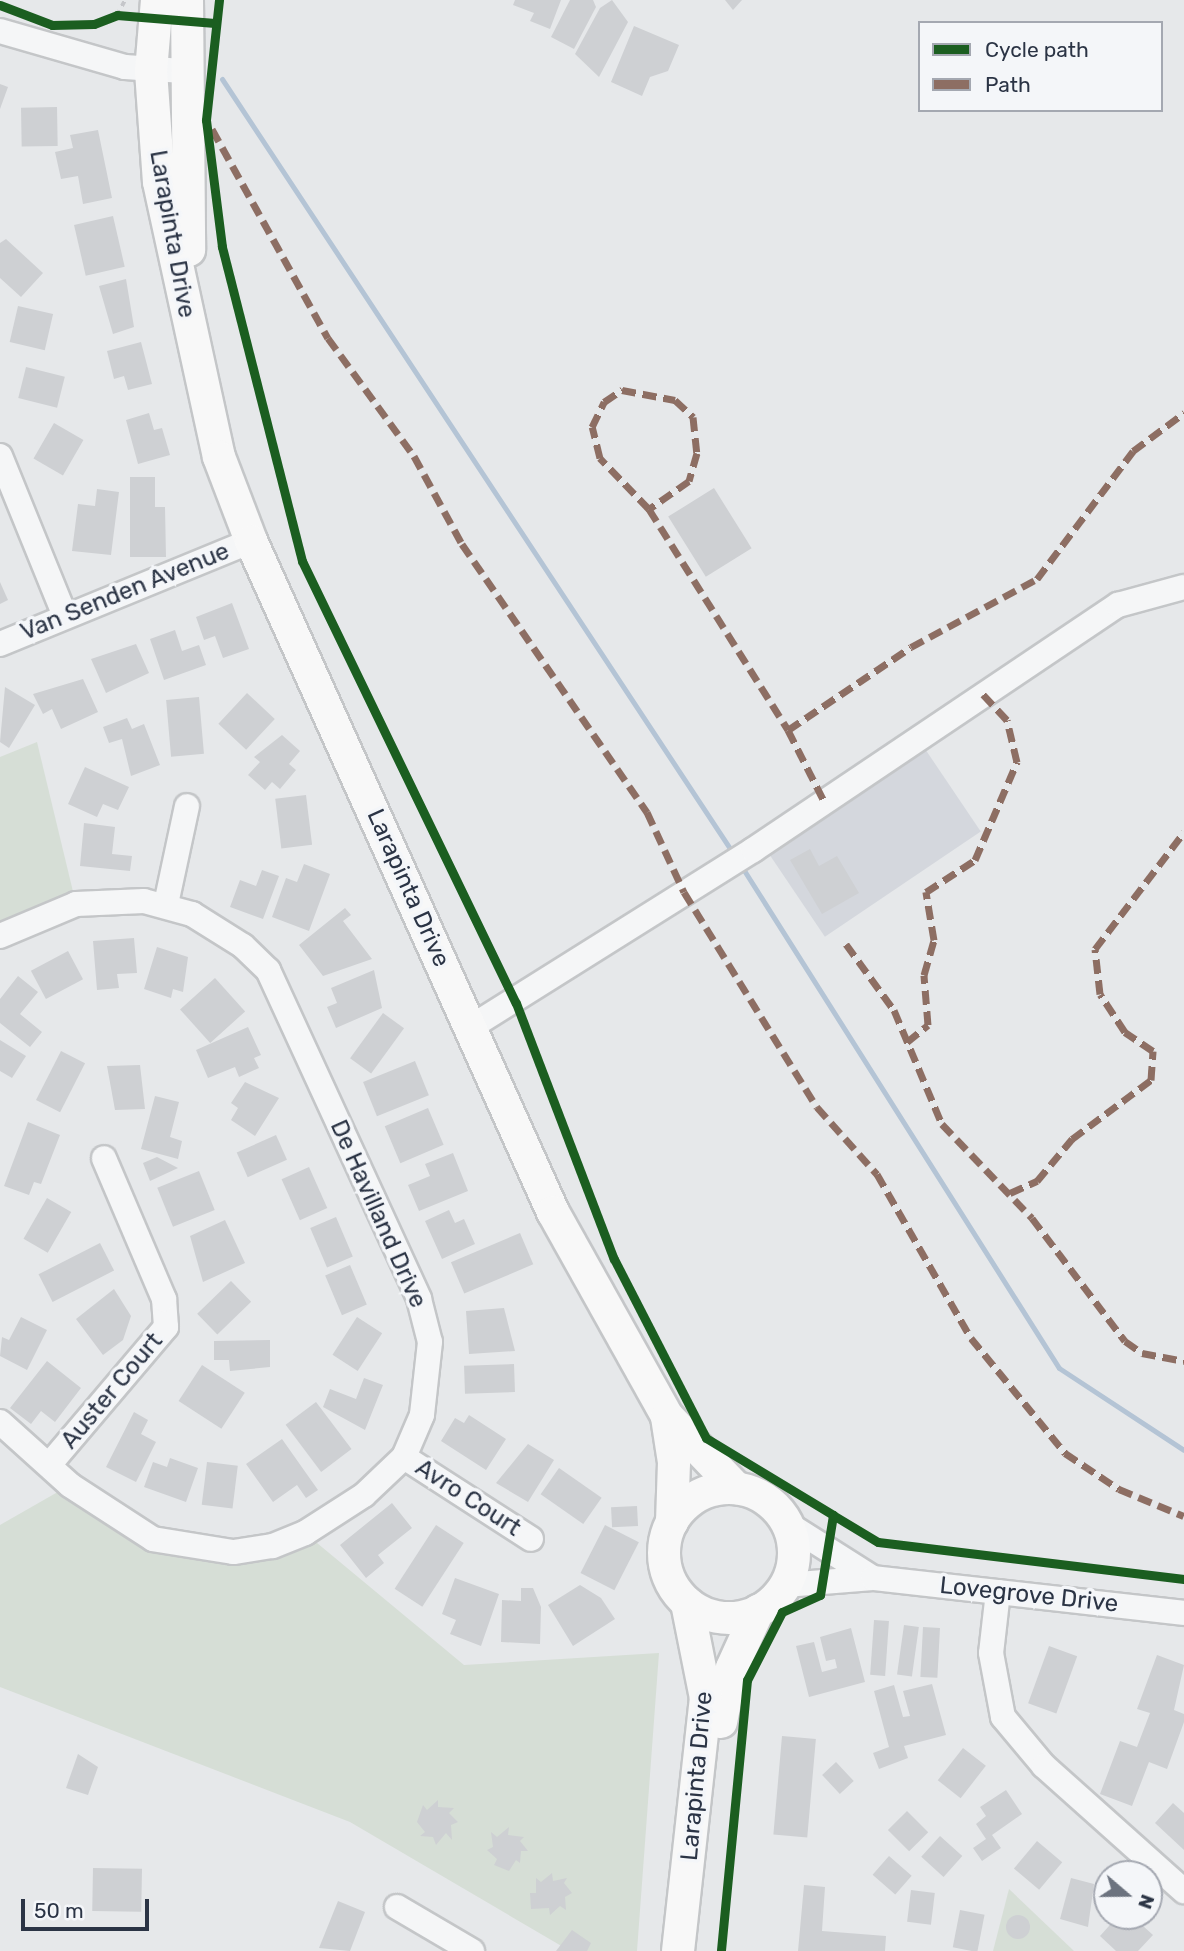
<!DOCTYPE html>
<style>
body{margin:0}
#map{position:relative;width:1184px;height:1951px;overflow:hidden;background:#e6e8ea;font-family:Rubik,sans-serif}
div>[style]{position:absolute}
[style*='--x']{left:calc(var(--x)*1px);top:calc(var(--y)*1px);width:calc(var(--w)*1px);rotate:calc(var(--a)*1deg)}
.built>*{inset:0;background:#d4d7dd;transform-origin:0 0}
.green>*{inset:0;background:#d6ded6}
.stream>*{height:5px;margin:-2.5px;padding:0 2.5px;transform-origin:2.5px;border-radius:2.5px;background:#b4c4d5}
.building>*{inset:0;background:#ced0d3;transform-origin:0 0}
.round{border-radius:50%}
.path>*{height:3.5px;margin-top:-1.75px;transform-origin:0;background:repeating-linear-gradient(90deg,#c5c6ca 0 5px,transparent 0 10px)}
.roads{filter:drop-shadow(2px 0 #c4c6c8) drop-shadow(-2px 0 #c4c6c8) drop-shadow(0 2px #c4c6c8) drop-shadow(0 -2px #c4c6c8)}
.minor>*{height:24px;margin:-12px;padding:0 12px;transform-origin:12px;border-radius:12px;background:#f5f6f7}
.major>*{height:32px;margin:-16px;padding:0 16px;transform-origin:16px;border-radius:16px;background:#f8f8f8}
.major>.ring{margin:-16px;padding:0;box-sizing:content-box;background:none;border:32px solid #f8f8f8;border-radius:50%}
.quiet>*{height:7px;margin-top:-3.5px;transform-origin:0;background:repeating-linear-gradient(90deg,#8d6e63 0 14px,transparent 0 21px)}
.cycleway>*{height:9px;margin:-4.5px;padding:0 4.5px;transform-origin:4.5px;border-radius:4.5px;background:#1b5e20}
span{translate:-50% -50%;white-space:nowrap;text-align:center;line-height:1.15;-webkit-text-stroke:7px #f4f6f9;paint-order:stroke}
.street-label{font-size:24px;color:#2b3445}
.legend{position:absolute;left:918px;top:21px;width:245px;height:91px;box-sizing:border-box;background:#f4f6f9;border:2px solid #a4a8b1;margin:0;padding:9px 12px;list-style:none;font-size:21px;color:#2b3445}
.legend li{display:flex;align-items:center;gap:14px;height:35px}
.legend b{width:35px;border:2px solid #a4a8b1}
.north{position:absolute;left:1093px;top:1860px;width:70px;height:70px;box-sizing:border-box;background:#f4f6f9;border:2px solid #a4a8b1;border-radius:50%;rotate:110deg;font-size:19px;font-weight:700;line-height:28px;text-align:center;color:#2b3445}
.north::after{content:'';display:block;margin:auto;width:24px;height:32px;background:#6c737f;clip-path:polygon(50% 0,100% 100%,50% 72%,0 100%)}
.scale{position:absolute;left:21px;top:1899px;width:128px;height:32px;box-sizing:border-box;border:4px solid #2b3445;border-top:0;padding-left:9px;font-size:21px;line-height:24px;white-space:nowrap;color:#2b3445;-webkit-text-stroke:5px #f4f6f9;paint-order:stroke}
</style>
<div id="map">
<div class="built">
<i style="left:917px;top:737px;width:114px;height:188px;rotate:56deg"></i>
</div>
<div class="green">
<i style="clip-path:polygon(37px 742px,76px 904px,0 936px,0 757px)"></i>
<i style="clip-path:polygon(70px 1485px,191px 1548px,305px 1533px,464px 1665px,659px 1653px,637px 1951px,570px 1951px,350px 1822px,0 1687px,0 1525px)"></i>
<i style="clip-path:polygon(1009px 1889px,1074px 1951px,993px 1951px)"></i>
</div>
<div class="stream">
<i style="--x:222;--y:79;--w:927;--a:56.57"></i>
<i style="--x:740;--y:864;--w:596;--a:57.67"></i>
<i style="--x:1059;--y:1368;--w:149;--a:33.3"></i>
</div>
<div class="building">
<i style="clip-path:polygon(515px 0,561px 0,550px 29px,530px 21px,534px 13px,513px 5px)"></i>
<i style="clip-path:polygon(570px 0,593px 0,596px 7px,574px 49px,551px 37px)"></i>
<i style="clip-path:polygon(612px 0,628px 22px,599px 77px,575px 54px,600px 8px)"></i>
<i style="clip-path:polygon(725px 0,742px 0,733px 10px)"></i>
<i style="clip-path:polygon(634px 26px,679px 45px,668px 71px,650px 77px,642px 96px,611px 82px)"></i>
<i style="clip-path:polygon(0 84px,8px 87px,0 109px)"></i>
<i style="left:57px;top:107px;width:39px;height:36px;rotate:89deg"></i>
<i style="clip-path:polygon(98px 130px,112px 198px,83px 204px,78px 176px,61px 179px,55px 152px,73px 148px,70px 135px)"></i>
<i style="left:113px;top:216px;width:52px;height:40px;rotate:77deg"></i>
<i style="clip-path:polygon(6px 239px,43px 273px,21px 297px,0 278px,0 243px)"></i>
<i style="clip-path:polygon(126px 279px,134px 327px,113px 334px,99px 286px)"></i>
<i style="left:18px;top:306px;width:36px;height:37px;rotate:13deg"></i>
<i style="clip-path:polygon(141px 342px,152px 384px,128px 390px,124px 376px,114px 379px,107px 351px)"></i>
<i style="left:26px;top:367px;width:40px;height:32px;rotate:14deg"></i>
<i style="clip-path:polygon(149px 413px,154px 430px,162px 428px,170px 455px,138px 464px,126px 420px)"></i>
<i style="left:54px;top:423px;width:34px;height:41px;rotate:30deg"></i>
<i style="clip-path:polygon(130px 477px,155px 477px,155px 507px,165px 507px,166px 557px,130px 557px)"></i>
<i style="left:714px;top:488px;width:71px;height:54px;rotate:58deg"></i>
<i style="clip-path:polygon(97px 489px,119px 492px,111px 555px,72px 551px,78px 504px,95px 506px)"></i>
<i style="clip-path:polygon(0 582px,8px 600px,0 604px)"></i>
<i style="clip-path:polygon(232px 603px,249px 649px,223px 658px,215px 636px,204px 640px,196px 617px)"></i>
<i style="clip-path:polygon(175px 630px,182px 651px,199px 645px,206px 665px,164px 680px,150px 639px)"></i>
<i style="clip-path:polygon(136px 644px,149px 673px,106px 693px,91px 659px)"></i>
<i style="clip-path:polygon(83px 679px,98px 712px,61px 729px,52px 709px,43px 714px,33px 694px)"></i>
<i style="clip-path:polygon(5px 687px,35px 705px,9px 748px,0 742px)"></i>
<i style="left:247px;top:693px;width:38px;height:42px;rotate:43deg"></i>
<i style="left:199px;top:697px;width:57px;height:33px;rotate:85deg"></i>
<i style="clip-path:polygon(127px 718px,132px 729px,144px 724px,160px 765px,131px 776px,122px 739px,109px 743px,103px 727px)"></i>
<i style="clip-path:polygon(282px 735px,300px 751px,289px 764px,296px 770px,280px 789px,272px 782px,265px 790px,248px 775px,260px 762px,254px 757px)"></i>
<i style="clip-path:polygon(85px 767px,129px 787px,118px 810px,103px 804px,97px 817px,68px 804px)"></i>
<i style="left:306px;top:795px;width:50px;height:31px;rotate:83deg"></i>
<i style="clip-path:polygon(84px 823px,115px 827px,112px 854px,132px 856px,130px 871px,80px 866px)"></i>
<i style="clip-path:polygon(810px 849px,819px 866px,837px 856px,859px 893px,822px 914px,790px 860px)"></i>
<i style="clip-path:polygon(304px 864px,330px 874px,309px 931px,272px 917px,286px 878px,297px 882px)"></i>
<i style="clip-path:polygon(262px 870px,279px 876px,263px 919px,230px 907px,240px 880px,256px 886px)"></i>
<i style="clip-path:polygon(345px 908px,351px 915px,343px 921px,372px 959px,323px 976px,299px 945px)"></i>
<i style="clip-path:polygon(134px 938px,137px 973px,117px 974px,119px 988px,97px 990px,93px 941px)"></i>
<i style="clip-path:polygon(157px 947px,188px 957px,183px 992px,173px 989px,171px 998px,144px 989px)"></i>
<i style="left:68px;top:951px;width:32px;height:42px;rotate:62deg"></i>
<i style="clip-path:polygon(374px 970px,382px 1008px,336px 1028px,327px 1007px,337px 1003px,331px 988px)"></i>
<i style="clip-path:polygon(18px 976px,38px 992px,20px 1014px,42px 1032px,30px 1047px,0 1023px,0 999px)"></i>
<i style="left:215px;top:978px;width:45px;height:47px;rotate:48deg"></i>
<i style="left:383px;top:1013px;width:26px;height:56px;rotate:36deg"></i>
<i style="clip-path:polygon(248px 1027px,261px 1055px,254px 1058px,259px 1068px,239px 1077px,235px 1067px,208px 1078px,196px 1050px)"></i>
<i style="clip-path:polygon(0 1040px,26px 1056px,12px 1078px,0 1071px)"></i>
<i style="left:61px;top:1051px;width:27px;height:55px;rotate:27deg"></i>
<i style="left:415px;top:1061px;width:37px;height:56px;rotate:68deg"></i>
<i style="clip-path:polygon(140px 1065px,145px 1109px,115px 1110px,107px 1066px)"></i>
<i style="clip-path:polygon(245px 1082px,279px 1098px,255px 1136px,231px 1120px,238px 1108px,231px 1103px)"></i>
<i style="clip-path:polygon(155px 1096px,179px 1102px,170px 1137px,182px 1141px,178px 1159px,141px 1149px)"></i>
<i style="left:428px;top:1108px;width:40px;height:47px;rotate:67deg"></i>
<i style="clip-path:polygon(28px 1122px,60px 1135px,41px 1184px,34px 1182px,29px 1195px,4px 1186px)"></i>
<i style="left:276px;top:1135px;width:27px;height:43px;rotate:66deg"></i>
<i style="clip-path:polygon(453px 1153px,468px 1191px,419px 1211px,408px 1185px,430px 1176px,425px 1164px)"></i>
<i style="clip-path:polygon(157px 1157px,178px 1168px,150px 1181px,143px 1163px)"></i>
<i style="left:309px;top:1167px;width:45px;height:30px;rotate:66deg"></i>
<i style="left:199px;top:1171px;width:42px;height:45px;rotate:68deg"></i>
<i style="left:47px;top:1198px;width:28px;height:47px;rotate:30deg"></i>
<i style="clip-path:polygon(449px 1210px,455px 1223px,464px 1219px,475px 1244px,442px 1259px,425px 1221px)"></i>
<i style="left:336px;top:1217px;width:43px;height:28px;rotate:67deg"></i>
<i style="clip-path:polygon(225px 1220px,245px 1263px,203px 1282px,190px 1236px)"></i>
<i style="left:520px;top:1233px;width:34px;height:75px;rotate:67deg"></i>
<i style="left:100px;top:1243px;width:31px;height:69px;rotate:63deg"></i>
<i style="left:350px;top:1265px;width:43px;height:27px;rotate:67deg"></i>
<i style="left:231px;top:1281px;width:29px;height:47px;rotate:46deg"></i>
<i style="clip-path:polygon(114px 1289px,131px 1316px,123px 1340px,103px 1355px,76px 1319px)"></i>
<i style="clip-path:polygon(504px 1308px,515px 1351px,469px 1354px,466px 1311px)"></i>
<i style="clip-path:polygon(21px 1317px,47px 1330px,27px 1370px,0 1356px,2px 1337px,9px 1340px)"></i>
<i style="left:357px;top:1317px;width:30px;height:45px;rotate:33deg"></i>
<i style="clip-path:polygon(270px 1340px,270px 1367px,230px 1371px,229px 1360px,214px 1360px,214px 1341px)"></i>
<i style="clip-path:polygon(47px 1361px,81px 1388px,55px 1422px,41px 1411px,31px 1424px,10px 1408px)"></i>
<i style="left:514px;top:1364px;width:28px;height:50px;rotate:88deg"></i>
<i style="left:202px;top:1365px;width:51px;height:43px;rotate:33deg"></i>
<i style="clip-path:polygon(364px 1378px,383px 1385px,365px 1430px,323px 1407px,330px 1389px,356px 1399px)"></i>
<i style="left:316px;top:1402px;width:59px;height:38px;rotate:53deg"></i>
<i style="clip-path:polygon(134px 1412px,148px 1420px,141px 1434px,156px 1442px,136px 1482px,106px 1467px)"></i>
<i style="clip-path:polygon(469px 1415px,506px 1439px,486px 1470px,441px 1441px,455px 1418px,464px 1423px)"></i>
<i style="clip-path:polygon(282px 1439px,318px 1490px,306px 1498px,297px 1485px,273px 1502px,246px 1464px)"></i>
<i style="clip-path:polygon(528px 1444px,554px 1460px,528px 1502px,496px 1483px)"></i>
<i style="clip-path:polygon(170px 1458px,198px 1468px,186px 1502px,144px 1487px,153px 1462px,167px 1467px)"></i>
<i style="left:207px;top:1462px;width:31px;height:43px;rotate:7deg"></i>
<i style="left:559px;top:1468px;width:52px;height:32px;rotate:35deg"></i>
<i style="clip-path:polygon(392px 1503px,412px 1528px,378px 1555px,384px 1563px,366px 1578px,340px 1545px)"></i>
<i style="left:637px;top:1506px;width:20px;height:26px;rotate:87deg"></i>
<i style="left:436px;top:1525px;width:33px;height:76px;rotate:33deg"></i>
<i style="left:605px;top:1525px;width:38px;height:54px;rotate:27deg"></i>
<i style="clip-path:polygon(455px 1578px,499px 1594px,481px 1646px,450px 1634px,456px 1620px,442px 1614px)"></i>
<i style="clip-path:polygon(580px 1585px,601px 1598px,615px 1619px,573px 1646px,548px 1605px)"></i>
<i style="clip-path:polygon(521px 1588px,533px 1588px,541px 1607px,540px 1644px,501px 1642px,502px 1600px,521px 1601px)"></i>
<i style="left:874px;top:1620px;width:15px;height:55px;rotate:4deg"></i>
<i style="left:904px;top:1625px;width:15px;height:50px;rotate:8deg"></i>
<i style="left:923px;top:1627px;width:17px;height:50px;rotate:3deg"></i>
<i style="clip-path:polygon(851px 1628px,865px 1682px,809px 1697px,796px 1646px,814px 1642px,822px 1672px,837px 1668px,835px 1659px,826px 1661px,820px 1637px)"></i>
<i style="left:1049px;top:1646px;width:30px;height:61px;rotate:20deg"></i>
<i style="clip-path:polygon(1157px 1655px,1184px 1665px,1174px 1710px,1184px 1714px,1184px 1722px,1167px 1769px,1149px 1762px,1132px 1806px,1100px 1794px,1120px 1741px,1137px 1747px,1150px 1713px,1137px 1709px)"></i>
<i style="clip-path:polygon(932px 1684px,946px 1735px,904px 1746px,908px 1758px,879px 1769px,873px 1753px,889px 1747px,874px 1691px,894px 1685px,903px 1717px,910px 1716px,903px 1691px)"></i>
<i style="left:782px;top:1736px;width:34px;height:99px;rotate:5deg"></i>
<i style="left:963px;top:1748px;width:29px;height:41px;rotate:38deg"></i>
<i style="clip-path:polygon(78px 1754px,98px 1767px,88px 1795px,66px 1788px)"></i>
<i style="left:836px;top:1762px;width:26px;height:19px;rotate:47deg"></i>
<i style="clip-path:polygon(1006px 1790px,1022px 1814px,992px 1835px,1001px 1848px,982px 1861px,973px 1848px,986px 1839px,976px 1824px,986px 1816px,980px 1807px)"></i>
<i style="clip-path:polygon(438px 1800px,438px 1807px,454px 1808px,449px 1813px,458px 1822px,451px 1825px,452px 1840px,446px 1833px,436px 1845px,433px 1837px,420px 1836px,425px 1832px,417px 1822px,423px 1805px,427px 1810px)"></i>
<i style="clip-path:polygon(1173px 1803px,1184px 1813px,1184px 1850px,1155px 1823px)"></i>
<i style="left:907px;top:1811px;width:30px;height:27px;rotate:45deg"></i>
<i style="clip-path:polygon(509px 1827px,508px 1835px,524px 1837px,520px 1841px,528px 1851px,521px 1851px,520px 1863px,516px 1860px,509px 1871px,494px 1865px,497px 1859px,487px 1850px,493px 1847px,491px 1832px,497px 1837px)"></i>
<i style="left:940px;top:1836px;width:30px;height:28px;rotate:42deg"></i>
<i style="left:1037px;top:1841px;width:33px;height:36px;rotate:40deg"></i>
<i style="left:889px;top:1856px;width:30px;height:25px;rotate:41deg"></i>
<i style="left:93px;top:1868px;width:49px;height:43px;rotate:1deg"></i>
<i style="clip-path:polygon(552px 1873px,553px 1881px,567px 1878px,564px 1883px,572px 1893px,565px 1897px,566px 1910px,560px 1906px,550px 1915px,549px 1908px,531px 1909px,530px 1893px,536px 1893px,536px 1878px,541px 1882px)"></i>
<i style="clip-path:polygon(1071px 1878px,1094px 1884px,1088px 1927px,1060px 1919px)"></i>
<i style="clip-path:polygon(804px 1885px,825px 1887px,822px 1931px,886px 1936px,885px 1951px,798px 1951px)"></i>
<i style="left:911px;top:1890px;width:24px;height:32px;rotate:7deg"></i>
<i style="clip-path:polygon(338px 1901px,365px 1912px,350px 1951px,319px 1948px)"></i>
<i style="left:960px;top:1910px;width:25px;height:38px;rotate:11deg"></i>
<i class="round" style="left:1006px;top:1915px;width:24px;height:24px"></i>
<i style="clip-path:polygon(1118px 1916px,1132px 1916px,1153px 1935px,1138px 1951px,1116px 1951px,1100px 1936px)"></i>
<i style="clip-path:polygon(572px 1930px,591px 1943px,587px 1951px,556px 1951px)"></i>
</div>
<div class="path">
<i style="--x:117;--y:15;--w:17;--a:-62"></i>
</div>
<div class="roads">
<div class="minor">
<i style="--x:0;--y:31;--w:130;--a:16.1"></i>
<i style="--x:125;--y:67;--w:58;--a:3.9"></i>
<i style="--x:0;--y:456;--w:173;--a:67.9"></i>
<i style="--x:0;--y:644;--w:271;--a:-22.3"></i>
<i style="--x:166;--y:904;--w:100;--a:-77.9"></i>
<i style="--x:0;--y:936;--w:82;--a:-22.8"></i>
<i style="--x:76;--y:904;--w:68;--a:-2.5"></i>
<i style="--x:144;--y:901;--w:50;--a:15.2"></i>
<i style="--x:192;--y:914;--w:60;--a:32.1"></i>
<i style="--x:243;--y:946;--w:35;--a:44"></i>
<i style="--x:268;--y:970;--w:362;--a:65.3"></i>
<i style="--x:419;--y:1299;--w:44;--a:75.7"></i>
<i style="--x:430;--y:1342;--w:73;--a:96.3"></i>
<i style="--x:422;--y:1415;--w:46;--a:113.2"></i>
<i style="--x:404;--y:1457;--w:55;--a:136.5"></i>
<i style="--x:364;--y:1495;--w:70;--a:147.2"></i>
<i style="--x:305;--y:1533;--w:35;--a:158"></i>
<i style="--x:272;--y:1546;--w:39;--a:171"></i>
<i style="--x:233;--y:1552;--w:81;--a:-170.8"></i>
<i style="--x:153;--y:1539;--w:99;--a:-147"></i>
<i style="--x:70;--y:1485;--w:94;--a:-138"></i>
<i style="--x:471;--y:1027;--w:333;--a:-32.1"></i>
<i style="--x:753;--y:850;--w:440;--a:-33.9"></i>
<i style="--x:1118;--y:605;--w:68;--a:-15.3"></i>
<i style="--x:404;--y:1457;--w:151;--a:32.8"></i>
<i style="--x:49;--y:1465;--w:181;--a:-49.7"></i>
<i style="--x:166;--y:1327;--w:28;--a:-94"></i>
<i style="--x:164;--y:1299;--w:153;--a:-113.1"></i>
<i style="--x:786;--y:1523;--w:103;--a:32.3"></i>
<i style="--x:785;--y:1585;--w:88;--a:-4.5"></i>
<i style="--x:873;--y:1578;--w:313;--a:6.4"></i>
<i style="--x:998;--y:1592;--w:61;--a:96.5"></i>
<i style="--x:991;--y:1653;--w:65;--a:79.4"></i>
<i style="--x:1003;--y:1717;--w:64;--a:50.1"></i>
<i style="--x:1044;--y:1766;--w:188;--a:41.8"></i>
<i style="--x:397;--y:1907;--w:87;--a:30.4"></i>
</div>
<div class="major">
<i style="--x:157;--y:0;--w:71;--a:94.8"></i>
<i style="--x:151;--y:71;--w:111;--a:85.9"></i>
<i style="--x:159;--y:182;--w:281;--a:77.7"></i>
<i style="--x:219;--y:457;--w:90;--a:69.1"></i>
<i style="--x:251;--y:541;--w:736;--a:65.77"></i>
<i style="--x:553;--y:1212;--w:234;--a:60.8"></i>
<i style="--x:667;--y:1416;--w:100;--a:46.2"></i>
<i style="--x:187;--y:0;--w:250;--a:89.5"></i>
<i style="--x:667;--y:1417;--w:46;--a:81.2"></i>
<i style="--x:674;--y:1462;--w:60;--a:91.9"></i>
<i class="ring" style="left:664px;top:1488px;width:98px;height:98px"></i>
<i style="--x:721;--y:1722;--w:55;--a:-78.5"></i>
<i style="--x:732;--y:1668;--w:63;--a:-65.5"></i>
<i style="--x:678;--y:1951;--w:255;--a:-83.7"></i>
<i style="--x:706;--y:1698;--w:97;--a:-101.3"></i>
</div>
</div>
<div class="quiet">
<i style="--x:212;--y:129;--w:239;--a:61"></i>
<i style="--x:328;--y:338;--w:146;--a:53.9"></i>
<i style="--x:414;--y:456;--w:100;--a:61.4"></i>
<i style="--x:462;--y:544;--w:326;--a:55.4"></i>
<i style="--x:647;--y:812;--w:88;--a:65.2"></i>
<i style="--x:684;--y:892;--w:253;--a:58.3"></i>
<i style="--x:817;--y:1107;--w:90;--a:48.2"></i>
<i style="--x:877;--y:1174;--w:189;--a:60.2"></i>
<i style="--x:971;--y:1338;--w:149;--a:50.7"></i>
<i style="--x:1065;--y:1453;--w:65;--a:33.7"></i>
<i style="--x:1119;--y:1489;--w:70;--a:22.6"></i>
<i style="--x:649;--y:509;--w:71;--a:-133.9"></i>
<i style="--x:600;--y:458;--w:32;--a:-104"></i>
<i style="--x:592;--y:427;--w:28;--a:-64"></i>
<i style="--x:604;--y:402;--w:22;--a:-34"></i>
<i style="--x:622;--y:390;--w:54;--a:10.7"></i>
<i style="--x:675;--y:400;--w:25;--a:43"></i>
<i style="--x:693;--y:417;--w:36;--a:84"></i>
<i style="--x:697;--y:453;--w:29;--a:106"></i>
<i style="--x:689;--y:481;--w:49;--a:145"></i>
<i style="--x:649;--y:509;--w:261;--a:57.8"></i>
<i style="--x:788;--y:730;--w:80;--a:63.1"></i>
<i style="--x:788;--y:730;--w:148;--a:-34"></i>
<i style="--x:911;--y:647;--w:143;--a:-28.4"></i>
<i style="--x:1037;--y:579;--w:160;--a:-53.1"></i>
<i style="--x:1133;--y:451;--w:64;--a:-36.7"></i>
<i style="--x:846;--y:944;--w:82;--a:54"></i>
<i style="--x:894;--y:1010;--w:124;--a:67.2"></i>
<i style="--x:942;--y:1124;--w:130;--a:46.2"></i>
<i style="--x:1032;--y:1218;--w:154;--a:52.9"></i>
<i style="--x:1125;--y:1341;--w:21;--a:35"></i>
<i style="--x:1142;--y:1353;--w:43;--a:10.8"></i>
<i style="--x:907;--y:1042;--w:27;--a:-39"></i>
<i style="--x:928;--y:1025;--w:50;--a:-94.6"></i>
<i style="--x:924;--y:975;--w:36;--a:-74"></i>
<i style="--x:934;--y:940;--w:49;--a:-99.5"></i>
<i style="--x:926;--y:892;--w:59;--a:-33.1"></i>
<i style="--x:975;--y:860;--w:107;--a:-66.8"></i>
<i style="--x:1017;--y:762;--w:43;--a:-103.4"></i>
<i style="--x:1007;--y:720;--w:35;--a:-133"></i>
<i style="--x:1010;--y:1193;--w:30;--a:-24"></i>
<i style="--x:1037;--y:1181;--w:55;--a:-50.2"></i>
<i style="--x:1072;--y:1139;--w:99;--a:-36.8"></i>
<i style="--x:1151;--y:1080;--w:29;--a:-86"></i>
<i style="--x:1153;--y:1051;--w:34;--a:-146"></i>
<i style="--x:1125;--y:1032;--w:45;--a:-123.3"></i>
<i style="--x:1100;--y:994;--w:45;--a:-96.3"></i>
<i style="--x:1095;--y:949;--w:147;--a:-52.7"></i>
</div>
<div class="cycleway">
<i style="--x:219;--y:0;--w:121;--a:96.2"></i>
<i style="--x:206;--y:120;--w:128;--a:82.8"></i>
<i style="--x:222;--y:247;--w:324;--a:75.7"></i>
<i style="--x:302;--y:561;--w:491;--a:64.2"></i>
<i style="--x:516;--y:1003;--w:274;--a:69.1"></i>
<i style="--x:614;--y:1259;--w:201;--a:62.8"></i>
<i style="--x:706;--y:1438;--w:149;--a:31.2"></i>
<i style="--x:833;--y:1515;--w:81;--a:99.2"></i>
<i style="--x:820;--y:1595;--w:42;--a:155.9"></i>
<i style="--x:782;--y:1612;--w:76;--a:117.2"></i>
<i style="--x:747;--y:1680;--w:272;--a:95.5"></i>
<i style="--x:0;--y:5;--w:56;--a:21"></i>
<i style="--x:52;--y:25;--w:42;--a:-1.4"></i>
<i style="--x:94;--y:24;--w:25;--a:-21"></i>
<i style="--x:117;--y:15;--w:98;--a:4.7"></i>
<i style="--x:833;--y:1515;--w:52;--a:31"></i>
<i style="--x:878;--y:1542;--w:308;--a:6.9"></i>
</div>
<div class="street-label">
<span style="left:172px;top:234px;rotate:80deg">Larapinta Drive</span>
<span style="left:125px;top:592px;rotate:-22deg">Van Senden Avenue</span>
<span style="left:408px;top:888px;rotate:66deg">Larapinta Drive</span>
<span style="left:378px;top:1214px;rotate:66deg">De Havilland Drive</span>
<span style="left:112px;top:1391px;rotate:-50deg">Auster Court</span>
<span style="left:468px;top:1498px;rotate:33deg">Avro Court</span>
<span style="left:1029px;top:1595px;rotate:6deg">Lovegrove Drive</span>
<span style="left:697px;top:1776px;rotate:-85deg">Larapinta Drive</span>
</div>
<ul class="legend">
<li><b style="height:9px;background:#1b5e20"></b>Cycle path</li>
<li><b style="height:9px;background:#8d6e63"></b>Path</li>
</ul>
<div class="north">N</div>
<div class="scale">50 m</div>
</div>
